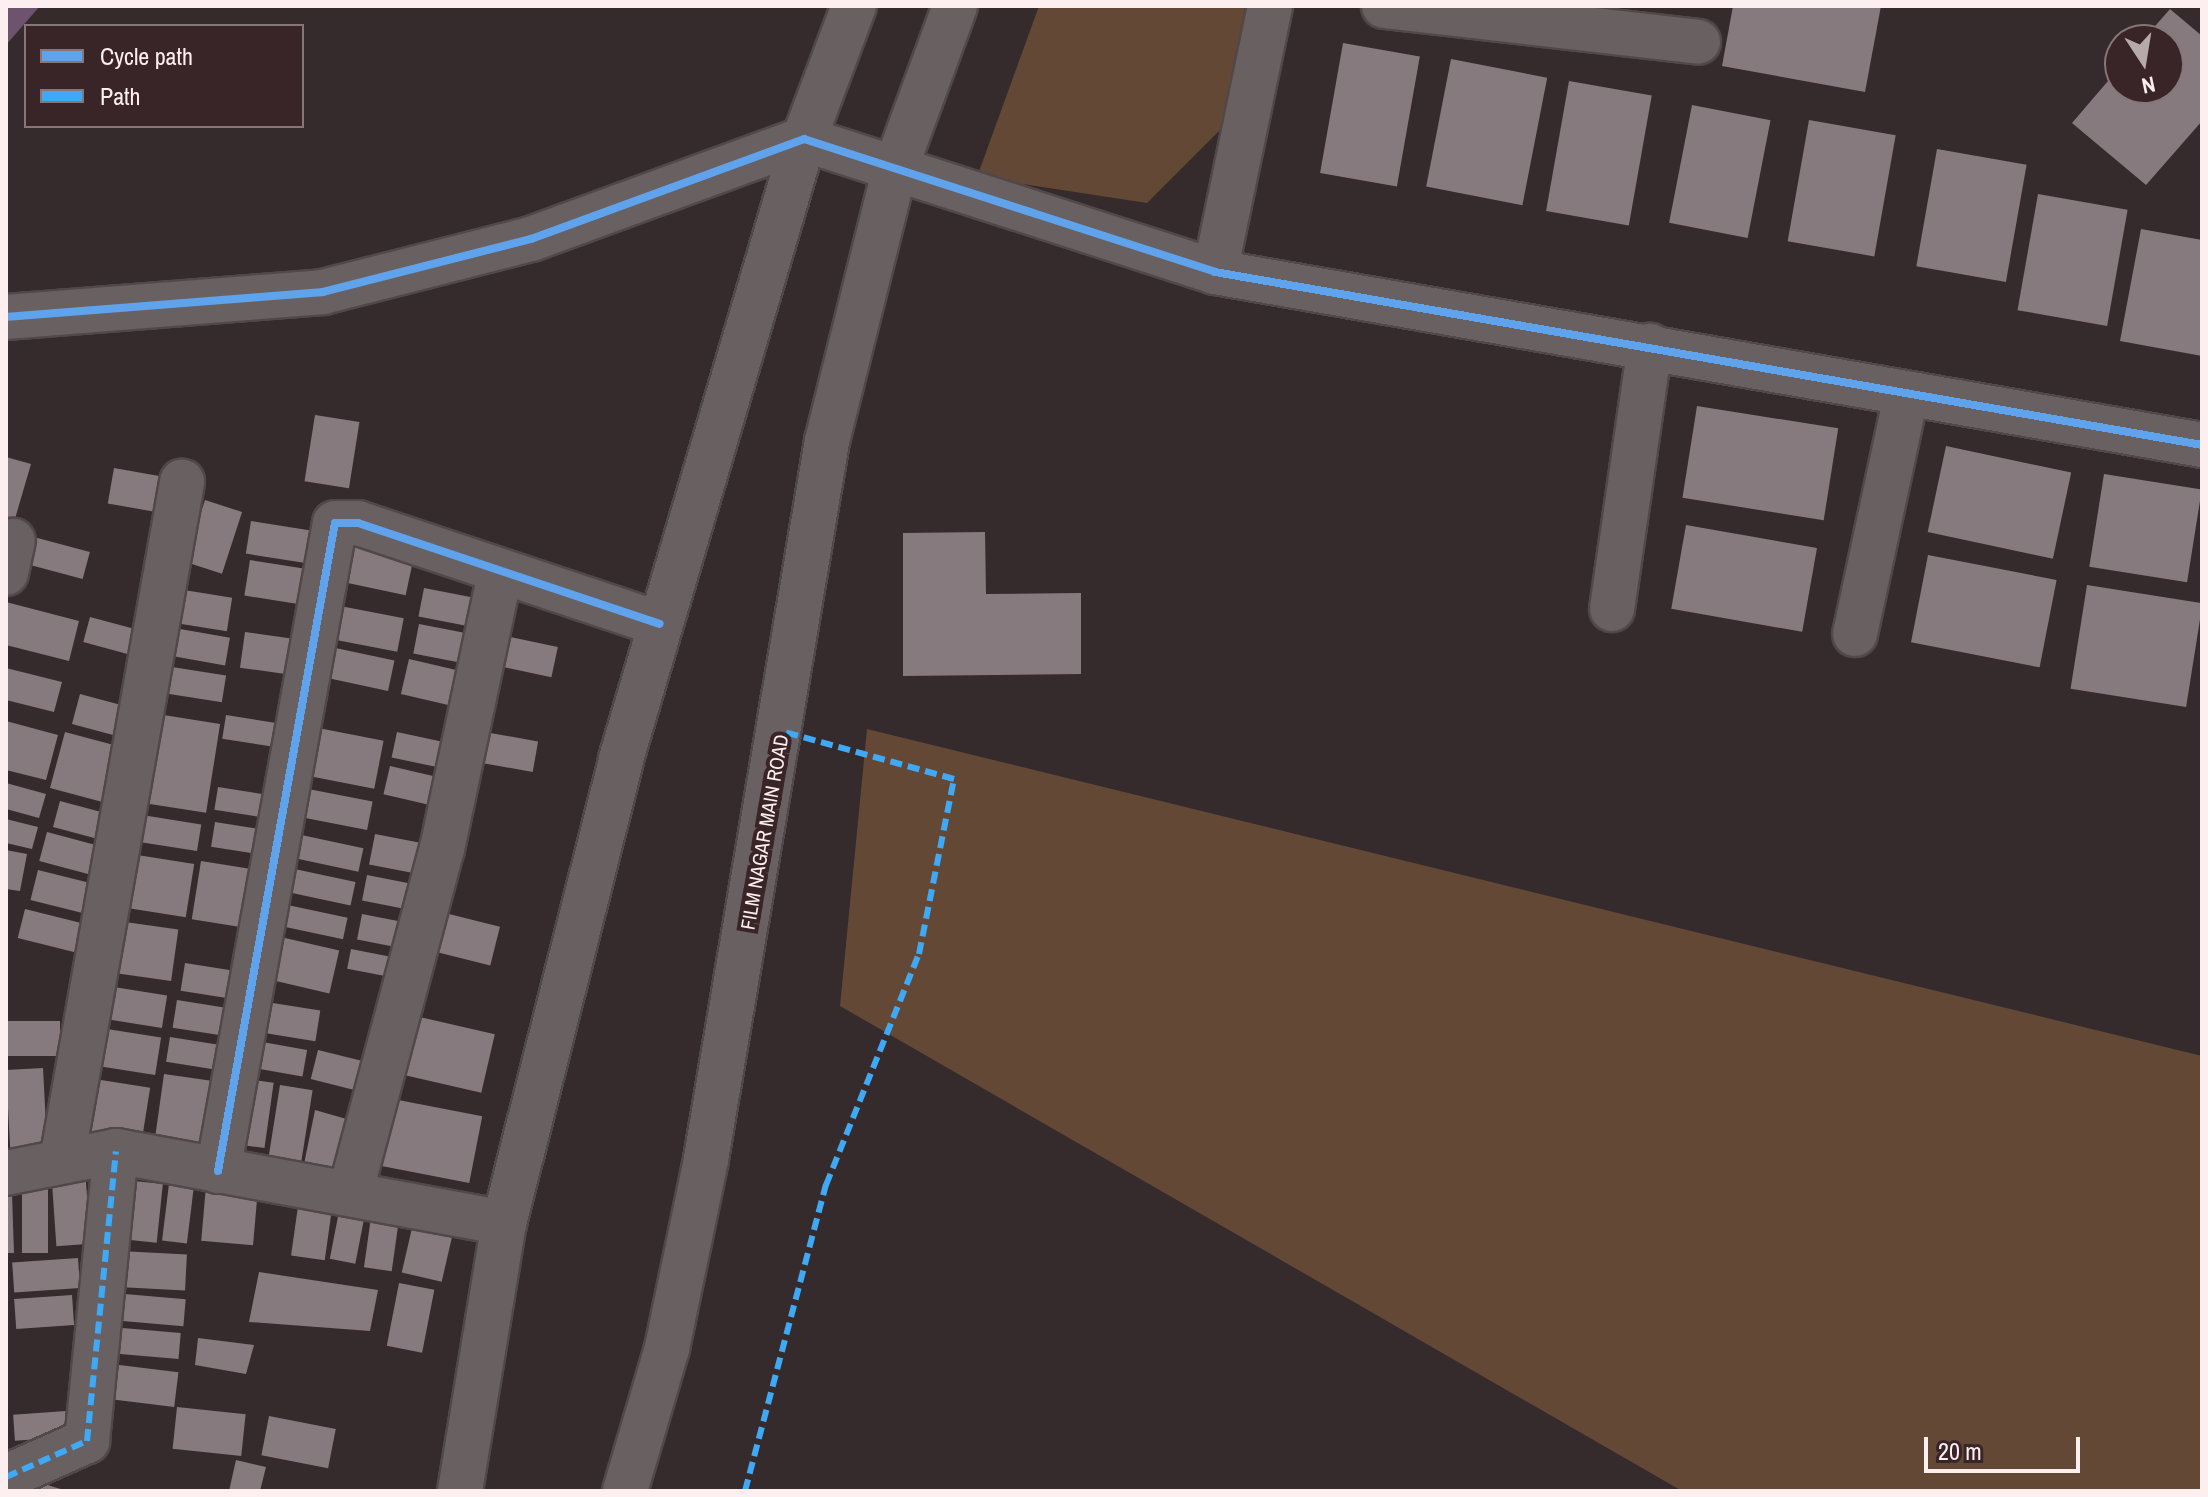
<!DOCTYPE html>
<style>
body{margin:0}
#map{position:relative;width:2208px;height:1497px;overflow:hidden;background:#352a2c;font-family:"Archivo Narrow",sans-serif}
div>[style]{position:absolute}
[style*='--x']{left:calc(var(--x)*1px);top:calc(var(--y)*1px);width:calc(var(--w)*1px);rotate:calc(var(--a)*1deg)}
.green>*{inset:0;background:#634836}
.water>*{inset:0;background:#6d536d}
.building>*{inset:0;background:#877a7e;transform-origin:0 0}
.roads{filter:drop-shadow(2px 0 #514849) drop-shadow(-2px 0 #514849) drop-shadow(0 2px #514849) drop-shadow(0 -2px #514849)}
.minor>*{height:44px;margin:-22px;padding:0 22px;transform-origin:22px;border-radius:22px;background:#696061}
.secondary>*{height:44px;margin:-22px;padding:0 22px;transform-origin:22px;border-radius:22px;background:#696061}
.quiet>*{height:6px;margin-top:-3px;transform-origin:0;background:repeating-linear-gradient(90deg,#3fa9f5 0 12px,transparent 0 18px)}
.cycleway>*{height:8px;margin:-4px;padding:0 4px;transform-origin:4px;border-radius:4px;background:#60a3ed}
span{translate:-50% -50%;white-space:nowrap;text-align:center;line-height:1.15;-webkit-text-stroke:8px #392528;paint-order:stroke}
.street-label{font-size:20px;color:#fdeff0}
.frame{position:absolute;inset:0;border:8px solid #fdeff0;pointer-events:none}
.legend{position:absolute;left:24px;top:24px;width:280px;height:104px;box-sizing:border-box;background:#392528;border:2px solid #877678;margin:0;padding:10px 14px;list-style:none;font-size:24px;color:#fdeff0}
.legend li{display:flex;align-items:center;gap:16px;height:40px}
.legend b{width:40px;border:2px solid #877678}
.north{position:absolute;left:2104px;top:24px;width:80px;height:80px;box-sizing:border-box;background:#392528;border:2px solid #877678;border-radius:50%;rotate:168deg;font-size:22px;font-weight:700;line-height:32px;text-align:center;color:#fdeff0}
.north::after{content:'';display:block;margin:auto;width:28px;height:36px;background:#b7aaab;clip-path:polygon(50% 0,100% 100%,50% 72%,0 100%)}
.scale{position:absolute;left:1924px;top:1437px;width:156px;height:36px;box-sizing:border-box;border:4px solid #fdeff0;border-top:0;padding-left:10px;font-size:24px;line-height:28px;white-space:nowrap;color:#fdeff0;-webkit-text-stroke:6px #392528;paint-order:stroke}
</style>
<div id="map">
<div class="green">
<i style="clip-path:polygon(1039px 6px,1245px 6px,1226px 124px,1147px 203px,977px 177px)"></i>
<i style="clip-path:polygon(867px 729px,2202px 1056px,2202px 1491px,1682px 1491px,840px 1006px)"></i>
</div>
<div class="water">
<i style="clip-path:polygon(6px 6px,40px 6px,6px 45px)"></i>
</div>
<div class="building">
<i style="clip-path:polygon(1733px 6px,1881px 6px,1865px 92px,1722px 66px)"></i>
<i style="clip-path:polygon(2170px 9px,2202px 36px,2202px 121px,2146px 185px,2072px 123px,2120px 67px,2120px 88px,2168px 88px,2168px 40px,2143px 40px)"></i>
<i style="left:1343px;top:43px;width:78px;height:132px;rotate:10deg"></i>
<i style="left:1451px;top:59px;width:98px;height:130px;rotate:11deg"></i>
<i style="left:1569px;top:81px;width:84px;height:132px;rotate:10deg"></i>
<i style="left:1692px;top:105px;width:80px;height:120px;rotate:11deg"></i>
<i style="left:1809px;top:120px;width:88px;height:123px;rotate:10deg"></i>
<i style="left:1937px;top:149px;width:91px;height:119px;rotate:10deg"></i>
<i style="left:2038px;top:194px;width:91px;height:118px;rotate:10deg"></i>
<i style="clip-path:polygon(2141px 229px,2202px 240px,2202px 356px,2120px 341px)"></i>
<i style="left:1697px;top:406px;width:143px;height:93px;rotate:9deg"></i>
<i style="left:315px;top:415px;width:45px;height:67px;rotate:9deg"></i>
<i style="left:1946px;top:446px;width:128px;height:88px;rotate:12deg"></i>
<i style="clip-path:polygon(6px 457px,31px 464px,12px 529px,6px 527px)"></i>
<i style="left:114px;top:468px;width:53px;height:36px;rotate:10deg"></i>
<i style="left:2104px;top:474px;width:99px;height:94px;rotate:9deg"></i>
<i style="left:205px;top:500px;width:39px;height:65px;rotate:18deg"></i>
<i style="left:251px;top:521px;width:70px;height:33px;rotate:9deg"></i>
<i style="left:1686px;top:525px;width:133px;height:85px;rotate:10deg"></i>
<i style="clip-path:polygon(985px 532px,986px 594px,1081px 593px,1081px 674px,903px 676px,903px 533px)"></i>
<i style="left:30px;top:536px;width:62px;height:28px;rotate:15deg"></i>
<i style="left:352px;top:540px;width:64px;height:43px;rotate:12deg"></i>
<i style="left:1928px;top:555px;width:131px;height:89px;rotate:11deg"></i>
<i style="left:250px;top:560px;width:64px;height:36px;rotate:9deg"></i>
<i style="left:2087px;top:585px;width:117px;height:105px;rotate:9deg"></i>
<i style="left:165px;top:587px;width:68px;height:34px;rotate:9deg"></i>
<i style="left:424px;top:588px;width:63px;height:29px;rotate:11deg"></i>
<i style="clip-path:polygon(6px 602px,79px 621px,69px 661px,6px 645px)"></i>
<i style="left:335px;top:605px;width:70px;height:34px;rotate:11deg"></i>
<i style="left:90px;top:617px;width:59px;height:26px;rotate:15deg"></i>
<i style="left:419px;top:624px;width:58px;height:30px;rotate:11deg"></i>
<i style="left:163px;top:626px;width:68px;height:28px;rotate:10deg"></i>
<i style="left:245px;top:632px;width:63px;height:36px;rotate:8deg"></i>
<i style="left:506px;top:636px;width:53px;height:31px;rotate:12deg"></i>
<i style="left:326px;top:646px;width:70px;height:31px;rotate:12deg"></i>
<i style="left:409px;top:659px;width:64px;height:36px;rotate:13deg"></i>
<i style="left:153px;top:664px;width:74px;height:27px;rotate:9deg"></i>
<i style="clip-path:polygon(6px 668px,62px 682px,54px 712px,6px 700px)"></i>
<i style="left:80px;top:694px;width:57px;height:31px;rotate:15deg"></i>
<i style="left:151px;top:713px;width:70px;height:90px;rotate:9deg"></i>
<i style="left:226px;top:715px;width:60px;height:24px;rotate:9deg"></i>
<i style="clip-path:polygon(6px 721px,58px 735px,46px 780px,6px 770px)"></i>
<i style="left:308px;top:726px;width:77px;height:49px;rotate:11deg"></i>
<i style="left:479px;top:731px;width:60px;height:31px;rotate:10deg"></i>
<i style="left:65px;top:732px;width:66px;height:58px;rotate:15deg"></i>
<i style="left:397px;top:732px;width:56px;height:26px;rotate:12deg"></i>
<i style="left:390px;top:766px;width:63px;height:29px;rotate:13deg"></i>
<i style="clip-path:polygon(6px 783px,46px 794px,39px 818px,6px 809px)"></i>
<i style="left:218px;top:787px;width:63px;height:23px;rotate:9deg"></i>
<i style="left:298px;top:787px;width:76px;height:29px;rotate:11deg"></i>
<i style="left:60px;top:801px;width:60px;height:27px;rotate:15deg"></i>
<i style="left:142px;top:815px;width:60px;height:27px;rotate:9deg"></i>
<i style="clip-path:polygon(6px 819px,38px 827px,32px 849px,6px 843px)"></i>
<i style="left:215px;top:822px;width:60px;height:25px;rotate:9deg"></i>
<i style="left:47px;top:832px;width:63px;height:30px;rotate:15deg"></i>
<i style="left:292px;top:833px;width:73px;height:24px;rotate:12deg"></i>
<i style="left:375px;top:834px;width:54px;height:31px;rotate:11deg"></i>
<i style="clip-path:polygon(6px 850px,27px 854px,20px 891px,6px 889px)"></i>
<i style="left:131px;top:854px;width:64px;height:54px;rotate:9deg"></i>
<i style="left:201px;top:861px;width:62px;height:59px;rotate:9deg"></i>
<i style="left:290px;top:868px;width:67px;height:24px;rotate:12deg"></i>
<i style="left:38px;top:870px;width:64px;height:31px;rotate:14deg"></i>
<i style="left:367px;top:875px;width:57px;height:26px;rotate:11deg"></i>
<i style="left:283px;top:904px;width:66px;height:22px;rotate:12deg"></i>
<i style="left:25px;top:909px;width:63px;height:30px;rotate:14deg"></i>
<i style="left:433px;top:910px;width:69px;height:40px;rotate:14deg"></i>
<i style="left:362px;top:914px;width:51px;height:26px;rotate:11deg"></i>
<i style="left:111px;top:920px;width:68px;height:52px;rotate:8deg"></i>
<i style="left:272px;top:935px;width:69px;height:44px;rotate:13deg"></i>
<i style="left:351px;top:949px;width:52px;height:20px;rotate:11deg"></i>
<i style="left:185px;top:963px;width:61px;height:28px;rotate:9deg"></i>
<i style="left:95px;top:984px;width:73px;height:33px;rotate:9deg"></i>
<i style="left:177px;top:1000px;width:65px;height:28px;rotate:9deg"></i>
<i style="left:260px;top:1001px;width:61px;height:31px;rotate:9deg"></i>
<i style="left:411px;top:1015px;width:86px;height:60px;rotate:13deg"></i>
<i style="left:6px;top:1021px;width:54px;height:35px"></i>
<i style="left:88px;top:1026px;width:74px;height:38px;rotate:9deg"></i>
<i style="left:170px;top:1037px;width:62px;height:25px;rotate:9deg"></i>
<i style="left:251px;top:1040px;width:57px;height:27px;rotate:10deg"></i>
<i style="left:318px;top:1050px;width:49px;height:30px;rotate:14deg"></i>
<i style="left:43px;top:1068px;width:90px;height:37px;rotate:87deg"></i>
<i style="left:164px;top:1074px;width:62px;height:63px;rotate:8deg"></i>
<i style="left:82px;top:1077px;width:69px;height:58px;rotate:9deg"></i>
<i style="left:240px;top:1078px;width:34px;height:66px;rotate:8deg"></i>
<i style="left:280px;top:1085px;width:33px;height:83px;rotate:9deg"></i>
<i style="left:388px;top:1098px;width:96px;height:68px;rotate:11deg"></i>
<i style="clip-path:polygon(315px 1110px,357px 1122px,342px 1180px,302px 1174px)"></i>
<i style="left:134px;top:1181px;width:29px;height:59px;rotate:6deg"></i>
<i style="left:86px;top:1182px;width:62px;height:34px;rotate:86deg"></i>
<i style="left:169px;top:1184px;width:25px;height:57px;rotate:7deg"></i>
<i style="left:206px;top:1186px;width:52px;height:55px;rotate:5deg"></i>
<i style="left:22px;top:1189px;width:26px;height:64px"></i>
<i style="clip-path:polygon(12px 1194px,14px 1253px,6px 1253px,6px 1195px)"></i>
<i style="left:342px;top:1196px;width:26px;height:64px;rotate:11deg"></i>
<i style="left:299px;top:1199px;width:34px;height:57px;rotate:8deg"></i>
<i style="left:373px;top:1203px;width:28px;height:65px;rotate:8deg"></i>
<i style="left:415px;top:1215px;width:41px;height:59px;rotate:13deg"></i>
<i style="left:120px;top:1251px;width:67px;height:36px;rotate:3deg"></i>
<i style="left:78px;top:1258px;width:30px;height:66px;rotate:86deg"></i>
<i style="clip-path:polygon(259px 1272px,378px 1290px,370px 1331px,249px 1322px)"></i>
<i style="left:399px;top:1283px;width:36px;height:64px;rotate:11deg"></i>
<i style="left:113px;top:1293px;width:73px;height:27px;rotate:5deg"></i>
<i style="left:72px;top:1295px;width:30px;height:58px;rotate:86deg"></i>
<i style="left:111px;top:1327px;width:70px;height:26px;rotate:5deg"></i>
<i style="clip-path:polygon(198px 1338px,254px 1345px,246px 1374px,195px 1365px)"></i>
<i style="left:103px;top:1363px;width:76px;height:35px;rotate:7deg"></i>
<i style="left:177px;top:1407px;width:69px;height:42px;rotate:6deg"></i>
<i style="left:66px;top:1411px;width:26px;height:53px;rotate:86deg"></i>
<i style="left:269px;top:1416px;width:68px;height:40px;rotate:11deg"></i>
<i style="clip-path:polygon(236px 1460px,266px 1467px,260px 1491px,229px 1491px)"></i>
<i style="clip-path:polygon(24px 1478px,64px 1490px,64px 1491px,19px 1491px)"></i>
</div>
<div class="roads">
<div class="minor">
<i style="--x:1384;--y:6;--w:316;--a:6.5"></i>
<i style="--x:1215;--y:272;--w:272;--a:-78.3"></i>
<i style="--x:6;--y:317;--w:318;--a:-4.5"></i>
<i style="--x:323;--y:292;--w:215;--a:-14.3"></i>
<i style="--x:531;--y:239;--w:291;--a:-20.1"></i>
<i style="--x:804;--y:139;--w:432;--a:17.9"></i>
<i style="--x:1215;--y:272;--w:1002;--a:9.94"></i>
<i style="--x:6;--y:573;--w:33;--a:-78"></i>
<i style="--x:1612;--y:609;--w:266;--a:-81.8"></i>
<i style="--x:1855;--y:634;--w:242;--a:-77.9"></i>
<i style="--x:62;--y:1160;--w:689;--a:-79.96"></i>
<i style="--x:218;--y:1171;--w:658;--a:-79.77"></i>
<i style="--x:335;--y:523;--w:23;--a:0"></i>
<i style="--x:358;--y:523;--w:318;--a:18.5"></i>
<i style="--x:6;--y:1173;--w:112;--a:-11.3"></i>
<i style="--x:116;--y:1151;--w:395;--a:10.5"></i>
<i style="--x:351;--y:1190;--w:353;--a:-75.1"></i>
<i style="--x:442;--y:849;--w:281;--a:-78.1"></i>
<i style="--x:6;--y:1477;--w:89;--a:-24"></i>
<i style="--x:87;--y:1441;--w:291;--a:-84.3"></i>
</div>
<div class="secondary">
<i style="--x:460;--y:1491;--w:272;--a:-80.7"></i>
<i style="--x:504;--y:1223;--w:479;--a:-75.8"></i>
<i style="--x:621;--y:759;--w:646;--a:-73.56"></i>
<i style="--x:804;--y:139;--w:142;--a:-69.4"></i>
<i style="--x:625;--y:1491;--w:149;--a:-73.6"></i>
<i style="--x:667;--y:1348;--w:193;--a:-78.3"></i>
<i style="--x:706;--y:1159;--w:728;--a:-80.43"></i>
<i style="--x:827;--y:441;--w:277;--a:-76"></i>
<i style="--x:894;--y:172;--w:177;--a:-69.8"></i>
</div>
</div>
<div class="quiet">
<i style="--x:6;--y:1477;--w:89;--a:-24"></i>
<i style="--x:87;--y:1441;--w:291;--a:-84.3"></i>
<i style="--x:745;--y:1491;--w:317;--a:-75.2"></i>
<i style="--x:826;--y:1185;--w:249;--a:-68.1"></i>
<i style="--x:919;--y:954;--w:178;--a:-78.7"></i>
<i style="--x:954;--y:779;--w:180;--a:-164.5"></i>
</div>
<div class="cycleway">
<i style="--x:6;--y:317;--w:318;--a:-4.5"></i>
<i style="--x:323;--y:292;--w:215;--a:-14.3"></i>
<i style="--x:531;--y:239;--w:291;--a:-20.1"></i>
<i style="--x:804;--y:139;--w:432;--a:17.9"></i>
<i style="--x:1215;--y:272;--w:1002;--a:9.94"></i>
<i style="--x:218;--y:1171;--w:658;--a:-79.77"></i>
<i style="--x:335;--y:523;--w:23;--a:0"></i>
<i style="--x:358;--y:523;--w:318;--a:18.5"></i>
</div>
<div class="street-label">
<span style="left:764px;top:832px;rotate:-80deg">FILM NAGAR MAIN ROAD</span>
</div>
<div class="frame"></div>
<ul class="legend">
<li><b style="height:10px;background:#60a3ed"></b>Cycle path</li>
<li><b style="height:10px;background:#3fa9f5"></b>Path</li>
</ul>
<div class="north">N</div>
<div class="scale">20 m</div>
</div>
